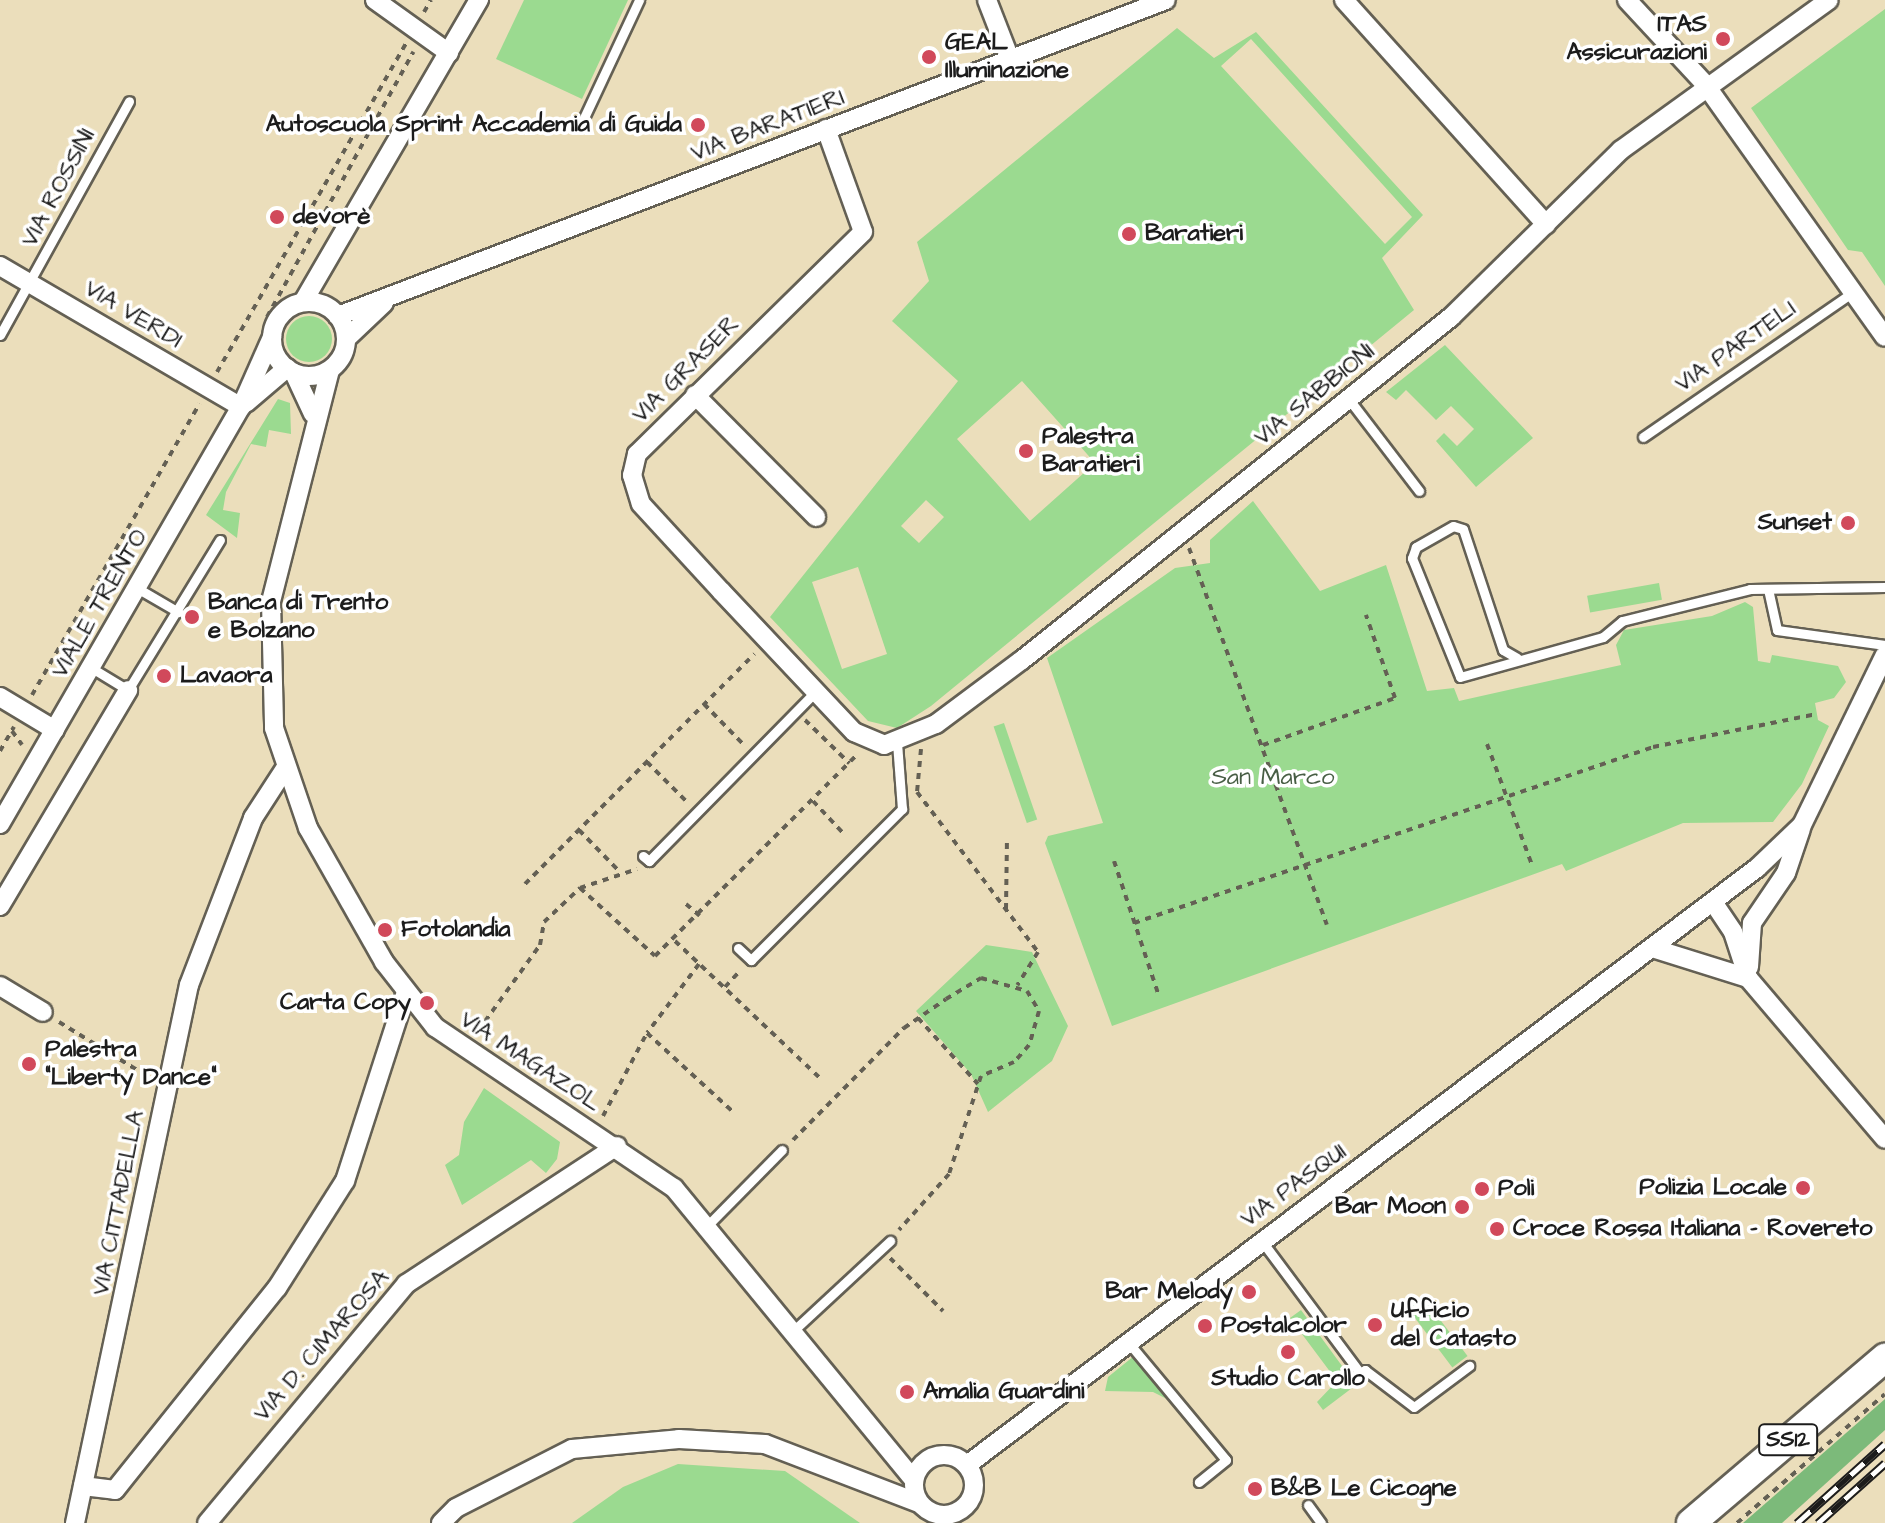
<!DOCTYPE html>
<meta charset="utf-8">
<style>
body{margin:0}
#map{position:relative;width:1885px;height:1523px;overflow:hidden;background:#ebdebb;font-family:"Architects Daughter",sans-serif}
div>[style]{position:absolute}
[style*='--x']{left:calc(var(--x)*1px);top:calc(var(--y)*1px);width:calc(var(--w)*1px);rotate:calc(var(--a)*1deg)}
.green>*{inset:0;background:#9bda90;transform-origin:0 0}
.round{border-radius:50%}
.forest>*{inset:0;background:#7cba7a}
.path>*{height:4px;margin-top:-2px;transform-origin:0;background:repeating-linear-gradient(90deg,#646054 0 6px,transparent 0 12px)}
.roads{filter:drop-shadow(2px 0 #646054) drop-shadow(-2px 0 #646054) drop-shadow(0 2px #646054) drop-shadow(0 -2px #646054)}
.lane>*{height:9px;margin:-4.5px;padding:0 4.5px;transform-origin:4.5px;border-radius:4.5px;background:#fff}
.street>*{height:18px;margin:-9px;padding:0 9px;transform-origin:9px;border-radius:9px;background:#fff}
.street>.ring{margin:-9px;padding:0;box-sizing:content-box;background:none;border:18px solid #fff;border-radius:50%}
.primary>*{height:28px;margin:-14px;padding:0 14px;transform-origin:14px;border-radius:14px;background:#fff}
.rail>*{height:9px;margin-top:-4.5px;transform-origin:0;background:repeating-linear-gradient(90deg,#fff 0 18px,#1c1c1c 0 36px);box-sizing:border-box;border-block:2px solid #1c1c1c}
.dots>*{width:22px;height:22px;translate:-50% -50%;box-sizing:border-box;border:4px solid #fff;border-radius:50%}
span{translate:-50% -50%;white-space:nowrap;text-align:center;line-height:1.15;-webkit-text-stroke:7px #fff;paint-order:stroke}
.shield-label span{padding:2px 6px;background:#fff;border:2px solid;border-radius:6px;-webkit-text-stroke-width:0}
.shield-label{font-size:22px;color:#1c1c1c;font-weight:700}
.poi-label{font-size:24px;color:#1c1c1c;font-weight:700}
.right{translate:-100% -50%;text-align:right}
.left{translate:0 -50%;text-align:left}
.street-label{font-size:24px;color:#1c1c1c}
.park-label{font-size:24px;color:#485e45}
</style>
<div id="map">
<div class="green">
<i style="clip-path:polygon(524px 0,628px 0,582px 99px,496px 59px)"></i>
<i style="clip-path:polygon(1885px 9px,1885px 286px,1862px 252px,1848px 250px,1751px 108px)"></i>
<i style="clip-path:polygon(evenodd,1177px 28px,1214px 58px,1256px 32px,1423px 215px,1382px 258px,1414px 310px,931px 706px,897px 728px,868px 721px,770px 617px,958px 381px,892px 321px,929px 281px,917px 242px,1177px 28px,1251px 39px,1412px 217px,1385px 244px,1221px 66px,1251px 39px,1177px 28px,1022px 381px,1095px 463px,1030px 521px,957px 439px,1022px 381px,1177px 28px,926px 500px,944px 517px,919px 543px,901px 526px,926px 500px,1177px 28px,858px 567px,887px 654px,842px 669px,812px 582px,858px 567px)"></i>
<i class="round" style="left:286px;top:316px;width:46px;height:46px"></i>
<i style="clip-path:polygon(1445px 345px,1533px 438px,1476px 487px,1436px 441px,1444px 433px,1457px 446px,1474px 429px,1451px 406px,1436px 420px,1406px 390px,1396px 400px,1386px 392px)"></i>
<i style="clip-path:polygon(278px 399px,290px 403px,291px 434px,269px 430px,266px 447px,251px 444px,226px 492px,223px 510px,240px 513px,237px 538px,206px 515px)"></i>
<i style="clip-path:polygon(1253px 501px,1320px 591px,1386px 565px,1427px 691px,1454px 688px,1459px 701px,1621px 665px,1616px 645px,1624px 630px,1712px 616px,1745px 602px,1753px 607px,1758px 661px,1770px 663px,1772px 655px,1838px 666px,1846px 682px,1834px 698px,1815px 703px,1818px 720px,1829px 726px,1802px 784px,1773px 822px,1683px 823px,1566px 871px,1562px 864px,1112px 1026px,1045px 843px,1048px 836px,1103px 823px,1047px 658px,1175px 568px,1210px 563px,1210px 540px)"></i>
<i style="left:1659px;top:583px;width:17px;height:73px;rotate:80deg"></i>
<i style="left:1004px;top:723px;width:102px;height:11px;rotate:71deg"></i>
<i style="clip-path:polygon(986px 945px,1032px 952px,1068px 1026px,1052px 1061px,988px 1112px,971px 1074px,916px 1011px)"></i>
<i style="clip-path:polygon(484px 1088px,560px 1142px,557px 1159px,546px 1173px,531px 1160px,462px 1205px,445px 1165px,459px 1155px,464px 1122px)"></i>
<i style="left:1423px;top:1297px;width:74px;height:19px;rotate:53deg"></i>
<i style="clip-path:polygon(1301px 1310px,1356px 1385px,1323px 1410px,1317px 1402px,1337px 1381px,1290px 1318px)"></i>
<i style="clip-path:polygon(1134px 1356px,1171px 1401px,1153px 1392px,1105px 1391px,1108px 1377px)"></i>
<i style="clip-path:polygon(678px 1464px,785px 1471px,860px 1523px,572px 1523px,623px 1487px)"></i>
</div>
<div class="forest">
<i style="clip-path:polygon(1885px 1399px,1885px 1430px,1782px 1523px,1743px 1523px)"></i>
</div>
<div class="path">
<i style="--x:424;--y:12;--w:14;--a:-60"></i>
<i style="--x:267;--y:317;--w:303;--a:-61.1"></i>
<i style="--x:217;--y:372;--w:379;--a:-60.1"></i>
<i style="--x:1189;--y:548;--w:401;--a:69.9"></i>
<i style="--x:32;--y:695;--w:336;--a:-60.1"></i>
<i style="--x:704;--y:704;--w:56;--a:45.7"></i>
<i style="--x:805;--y:720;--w:62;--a:44.3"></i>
<i style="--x:12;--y:731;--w:17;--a:54"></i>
<i style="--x:1487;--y:744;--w:129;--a:69.6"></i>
<i style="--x:1263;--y:745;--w:140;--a:-19.6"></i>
<i style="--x:1395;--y:698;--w:88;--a:-109.3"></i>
<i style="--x:921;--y:749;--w:43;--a:95.3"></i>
<i style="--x:917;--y:792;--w:201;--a:52.9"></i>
<i style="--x:1038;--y:952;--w:39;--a:122"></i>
<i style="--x:0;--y:751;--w:28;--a:-60"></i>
<i style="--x:647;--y:762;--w:55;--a:45"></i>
<i style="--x:813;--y:801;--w:44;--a:46.8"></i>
<i style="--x:579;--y:830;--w:56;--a:45.7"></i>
<i style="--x:1114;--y:861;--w:139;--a:71.6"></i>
<i style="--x:525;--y:884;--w:325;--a:-45.1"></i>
<i style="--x:580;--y:888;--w:60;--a:-18.4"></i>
<i style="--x:686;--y:904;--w:18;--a:41"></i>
<i style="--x:1006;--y:909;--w:69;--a:-89.2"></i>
<i style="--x:1134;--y:923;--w:548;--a:-18.73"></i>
<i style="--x:1653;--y:747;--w:167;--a:-11.4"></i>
<i style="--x:675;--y:941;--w:202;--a:43.4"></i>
<i style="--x:699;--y:964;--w:86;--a:127"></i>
<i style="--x:647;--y:1033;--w:115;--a:42.5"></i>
<i style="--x:725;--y:987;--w:23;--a:-47"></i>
<i style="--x:918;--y:1018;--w:89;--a:47.7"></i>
<i style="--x:59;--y:1022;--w:107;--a:31.6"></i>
<i style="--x:478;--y:1031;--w:106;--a:-54.2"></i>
<i style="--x:540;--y:945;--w:23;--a:-80"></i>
<i style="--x:544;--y:922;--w:50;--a:-43.4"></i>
<i style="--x:580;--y:888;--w:101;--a:42.2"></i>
<i style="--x:655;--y:956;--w:286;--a:-44.9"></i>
<i style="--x:603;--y:1116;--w:94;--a:-62.1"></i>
<i style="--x:793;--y:1140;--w:158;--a:-45.3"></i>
<i style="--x:904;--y:1028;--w:51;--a:-34.6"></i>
<i style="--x:946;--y:999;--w:41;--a:-31"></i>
<i style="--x:981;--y:978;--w:48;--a:15.8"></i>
<i style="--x:1027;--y:991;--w:23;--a:59"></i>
<i style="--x:1039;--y:1011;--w:35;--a:106"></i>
<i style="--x:1029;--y:1045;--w:23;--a:131"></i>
<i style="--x:1014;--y:1062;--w:36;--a:157"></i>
<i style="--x:981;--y:1076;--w:103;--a:108.1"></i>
<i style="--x:949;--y:1174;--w:75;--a:131.8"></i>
<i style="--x:890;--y:1258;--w:75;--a:45"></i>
<i style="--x:1737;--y:1523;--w:196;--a:-41.1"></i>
</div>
<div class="roads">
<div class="lane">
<i style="--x:581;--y:124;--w:137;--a:-64.9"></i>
<i style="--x:0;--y:335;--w:267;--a:-61.1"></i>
<i style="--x:1348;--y:398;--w:117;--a:52.6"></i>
<i style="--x:1643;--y:437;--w:255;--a:-34.6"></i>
<i style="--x:137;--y:588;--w:48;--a:30.3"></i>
<i style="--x:1768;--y:589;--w:42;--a:77.6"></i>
<i style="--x:1777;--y:630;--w:109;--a:7.9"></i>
<i style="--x:1517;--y:658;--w:16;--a:-150"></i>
<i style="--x:1503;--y:650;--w:127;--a:-108.3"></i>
<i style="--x:1463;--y:529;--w:10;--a:-163"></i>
<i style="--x:1453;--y:526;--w:43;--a:150.4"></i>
<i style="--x:1416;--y:547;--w:12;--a:110"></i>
<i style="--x:1412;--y:558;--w:128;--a:68"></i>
<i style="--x:1460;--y:677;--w:148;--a:-15.6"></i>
<i style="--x:1603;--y:637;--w:25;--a:-40"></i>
<i style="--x:1622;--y:621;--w:132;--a:-14"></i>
<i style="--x:1750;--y:589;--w:135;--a:-0.8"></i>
<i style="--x:90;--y:667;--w:44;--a:31.2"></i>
<i style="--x:128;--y:690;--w:176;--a:-58.5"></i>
<i style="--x:643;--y:856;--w:8;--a:40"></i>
<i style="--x:649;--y:861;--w:238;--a:-45.5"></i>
<i style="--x:738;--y:948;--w:18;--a:43"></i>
<i style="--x:751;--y:960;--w:214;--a:-45"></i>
<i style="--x:902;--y:809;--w:67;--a:-94.3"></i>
<i style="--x:706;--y:1227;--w:108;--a:-45.4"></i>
<i style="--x:1261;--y:1240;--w:166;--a:53.3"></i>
<i style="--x:1360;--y:1373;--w:6;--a:-31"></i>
<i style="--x:1365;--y:1370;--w:61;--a:37.1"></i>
<i style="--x:1414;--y:1407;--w:69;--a:-36.7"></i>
<i style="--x:792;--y:1332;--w:134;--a:-42.9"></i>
<i style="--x:1128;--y:1342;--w:153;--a:50.3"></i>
<i style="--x:1226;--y:1460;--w:35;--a:141"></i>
<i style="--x:1308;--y:1505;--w:22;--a:54"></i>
</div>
<div class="street">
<i style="--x:375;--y:0;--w:91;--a:35.6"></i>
<i style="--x:987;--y:0;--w:69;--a:68.7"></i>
<i style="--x:1344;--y:0;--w:302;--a:48"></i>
<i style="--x:1627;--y:0;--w:115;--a:47.1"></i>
<i style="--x:1705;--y:84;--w:310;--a:54.6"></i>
<i style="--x:826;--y:129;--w:109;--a:70.2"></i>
<i style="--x:863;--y:232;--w:317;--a:135.5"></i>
<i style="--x:637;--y:454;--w:22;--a:103"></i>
<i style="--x:632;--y:475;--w:30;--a:73"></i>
<i style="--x:641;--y:504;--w:118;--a:47.4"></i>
<i style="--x:721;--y:591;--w:194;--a:46.7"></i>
<i style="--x:854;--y:732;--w:33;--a:23"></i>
<i style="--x:884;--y:745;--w:56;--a:-22"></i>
<i style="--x:936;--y:724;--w:107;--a:-36.7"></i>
<i style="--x:1022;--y:660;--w:549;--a:-38.64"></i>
<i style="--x:1451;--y:317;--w:238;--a:-44.5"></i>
<i style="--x:1621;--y:150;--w:256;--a:-35.8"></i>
<i style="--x:0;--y:266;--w:279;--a:30.3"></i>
<i style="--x:303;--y:302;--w:350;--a:-59.8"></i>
<i class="ring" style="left:272px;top:302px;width:56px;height:56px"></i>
<i style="--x:338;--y:316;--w:886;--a:-20.89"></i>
<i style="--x:346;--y:339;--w:52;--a:-43.5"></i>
<i style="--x:330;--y:370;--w:238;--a:104.3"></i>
<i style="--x:271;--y:601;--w:127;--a:88.6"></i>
<i style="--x:274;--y:728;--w:106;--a:71.2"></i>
<i style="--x:308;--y:828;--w:154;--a:60.4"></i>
<i style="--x:384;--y:962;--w:83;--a:51.9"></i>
<i style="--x:435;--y:1027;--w:288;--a:34"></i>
<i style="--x:674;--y:1188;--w:378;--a:50.6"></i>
<i style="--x:294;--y:373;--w:45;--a:65.1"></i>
<i style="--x:695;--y:395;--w:172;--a:45.2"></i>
<i style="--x:246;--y:403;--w:54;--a:-40.5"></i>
<i style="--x:0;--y:697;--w:64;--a:31"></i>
<i style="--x:0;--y:824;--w:482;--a:-60"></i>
<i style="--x:241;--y:407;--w:77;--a:-66.1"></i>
<i style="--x:1713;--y:902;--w:36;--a:56"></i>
<i style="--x:1733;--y:932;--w:48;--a:71.9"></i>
<i style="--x:1748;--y:978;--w:211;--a:49.6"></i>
<i style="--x:0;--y:906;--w:251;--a:-59.3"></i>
<i style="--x:1652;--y:948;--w:101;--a:17.4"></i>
<i style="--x:1749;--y:967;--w:44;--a:-86.1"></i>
<i style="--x:1752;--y:923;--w:60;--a:-55.8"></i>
<i style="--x:1786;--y:873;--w:46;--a:-71.2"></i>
<i style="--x:0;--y:986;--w:50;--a:31.2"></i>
<i class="ring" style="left:914px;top:1455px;width:42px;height:42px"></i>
<i style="--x:967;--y:1465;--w:990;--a:-37.08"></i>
<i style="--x:1757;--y:868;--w:62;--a:-43.7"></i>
<i style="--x:1802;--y:825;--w:189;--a:-64"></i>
<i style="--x:83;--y:1486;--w:32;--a:7"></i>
<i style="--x:115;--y:1490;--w:259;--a:-51.3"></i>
<i style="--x:277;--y:1288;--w:127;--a:-57.6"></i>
<i style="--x:345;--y:1181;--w:195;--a:-72.1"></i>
<i style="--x:75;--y:1523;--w:550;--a:-78.04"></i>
<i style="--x:189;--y:985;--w:179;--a:-69"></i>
<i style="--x:253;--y:818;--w:61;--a:-57.1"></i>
<i style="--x:207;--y:1523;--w:311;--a:-50.2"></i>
<i style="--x:406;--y:1284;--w:252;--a:-33.2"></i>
<i style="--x:441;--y:1523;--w:21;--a:-45"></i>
<i style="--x:456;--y:1508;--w:130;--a:-27"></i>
<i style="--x:572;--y:1449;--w:107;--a:-5.3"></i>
<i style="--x:679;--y:1439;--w:86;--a:3.3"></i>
<i style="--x:765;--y:1444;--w:165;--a:21"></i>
</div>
<div class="primary">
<i style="--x:1691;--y:1523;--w:255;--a:-40.4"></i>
</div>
</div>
<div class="rail">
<i style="--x:1797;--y:1523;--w:118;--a:-41.9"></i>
<i style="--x:1818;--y:1523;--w:90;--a:-41.8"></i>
</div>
<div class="dots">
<i style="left:1723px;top:39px;background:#d1495b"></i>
<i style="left:929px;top:57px;background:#d1495b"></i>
<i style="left:698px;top:125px;background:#d1495b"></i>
<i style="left:277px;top:217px;background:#d1495b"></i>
<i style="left:1129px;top:234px;background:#d1495b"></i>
<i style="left:1026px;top:451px;background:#d1495b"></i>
<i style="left:1848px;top:523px;background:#d1495b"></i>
<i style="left:192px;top:617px;background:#d1495b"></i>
<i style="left:164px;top:676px;background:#d1495b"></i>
<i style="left:385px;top:930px;background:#d1495b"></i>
<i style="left:427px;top:1003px;background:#d1495b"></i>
<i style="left:29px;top:1064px;background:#d1495b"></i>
<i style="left:1803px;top:1188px;background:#d1495b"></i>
<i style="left:1482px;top:1189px;background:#d1495b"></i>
<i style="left:1462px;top:1207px;background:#d1495b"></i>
<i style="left:1497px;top:1229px;background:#d1495b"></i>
<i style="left:1249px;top:1292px;background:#d1495b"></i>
<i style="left:1375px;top:1325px;background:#d1495b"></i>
<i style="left:1205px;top:1326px;background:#d1495b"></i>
<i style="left:1288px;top:1352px;background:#d1495b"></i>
<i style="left:907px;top:1392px;background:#d1495b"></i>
<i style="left:1255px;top:1489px;background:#d1495b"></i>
</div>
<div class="shield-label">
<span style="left:1788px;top:1440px">SS12</span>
</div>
<div class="poi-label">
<span class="right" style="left:1707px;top:39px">ITAS<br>Assicurazioni</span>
<span class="left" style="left:945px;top:57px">GEAL<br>Illuminazione</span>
<span class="right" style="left:682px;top:125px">Autoscuola Sprint Accademia di Guida</span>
<span class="left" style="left:293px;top:217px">devorè</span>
<span class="left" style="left:1145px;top:234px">Baratieri</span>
<span class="left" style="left:1042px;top:451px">Palestra<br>Baratieri</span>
<span class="right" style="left:1832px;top:523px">Sunset</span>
<span class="left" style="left:208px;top:617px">Banca di Trento<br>e Bolzano</span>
<span class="left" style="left:180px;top:676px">Lavaora</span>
<span class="left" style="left:401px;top:930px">Fotolandia</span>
<span class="right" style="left:411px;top:1003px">Carta Copy</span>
<span class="left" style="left:45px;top:1064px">Palestra<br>"Liberty Dance"</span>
<span class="right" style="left:1787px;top:1188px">Polizia Locale</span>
<span class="left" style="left:1498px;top:1189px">Poli</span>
<span class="right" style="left:1446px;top:1207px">Bar Moon</span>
<span class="left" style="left:1513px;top:1229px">Croce Rossa Italiana - Rovereto</span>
<span class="right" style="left:1233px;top:1292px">Bar Melody</span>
<span class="left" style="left:1391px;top:1325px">Ufficio<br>del Catasto</span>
<span class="left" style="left:1221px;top:1326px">Postalcolor</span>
<span style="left:1288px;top:1379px">Studio Carollo</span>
<span class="left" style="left:923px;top:1392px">Amalia Guardini</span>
<span class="left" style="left:1271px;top:1489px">B&amp;B Le Cicogne</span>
</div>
<div class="street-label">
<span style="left:768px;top:126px;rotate:-21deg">VIA BARATIERI</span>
<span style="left:59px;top:188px;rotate:-62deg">VIA ROSSINI</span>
<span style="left:133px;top:315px;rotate:31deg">VIA VERDI</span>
<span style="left:1736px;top:347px;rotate:-35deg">VIA PARTELI</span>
<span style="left:686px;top:370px;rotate:-45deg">VIA GRASER</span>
<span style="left:1315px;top:395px;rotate:-39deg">VIA SABBIONI</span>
<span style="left:100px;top:604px;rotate:-60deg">VIALE TRENTO</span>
<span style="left:530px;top:1062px;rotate:33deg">VIA MAGAZOL</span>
<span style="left:1294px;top:1186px;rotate:-36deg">VIA PASQUI</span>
<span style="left:119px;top:1203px;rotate:-79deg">VIA CITTADELLA</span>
<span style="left:322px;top:1346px;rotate:-49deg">VIA D. CIMAROSA</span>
</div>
<div class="park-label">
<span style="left:1273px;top:778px">San Marco</span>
</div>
</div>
